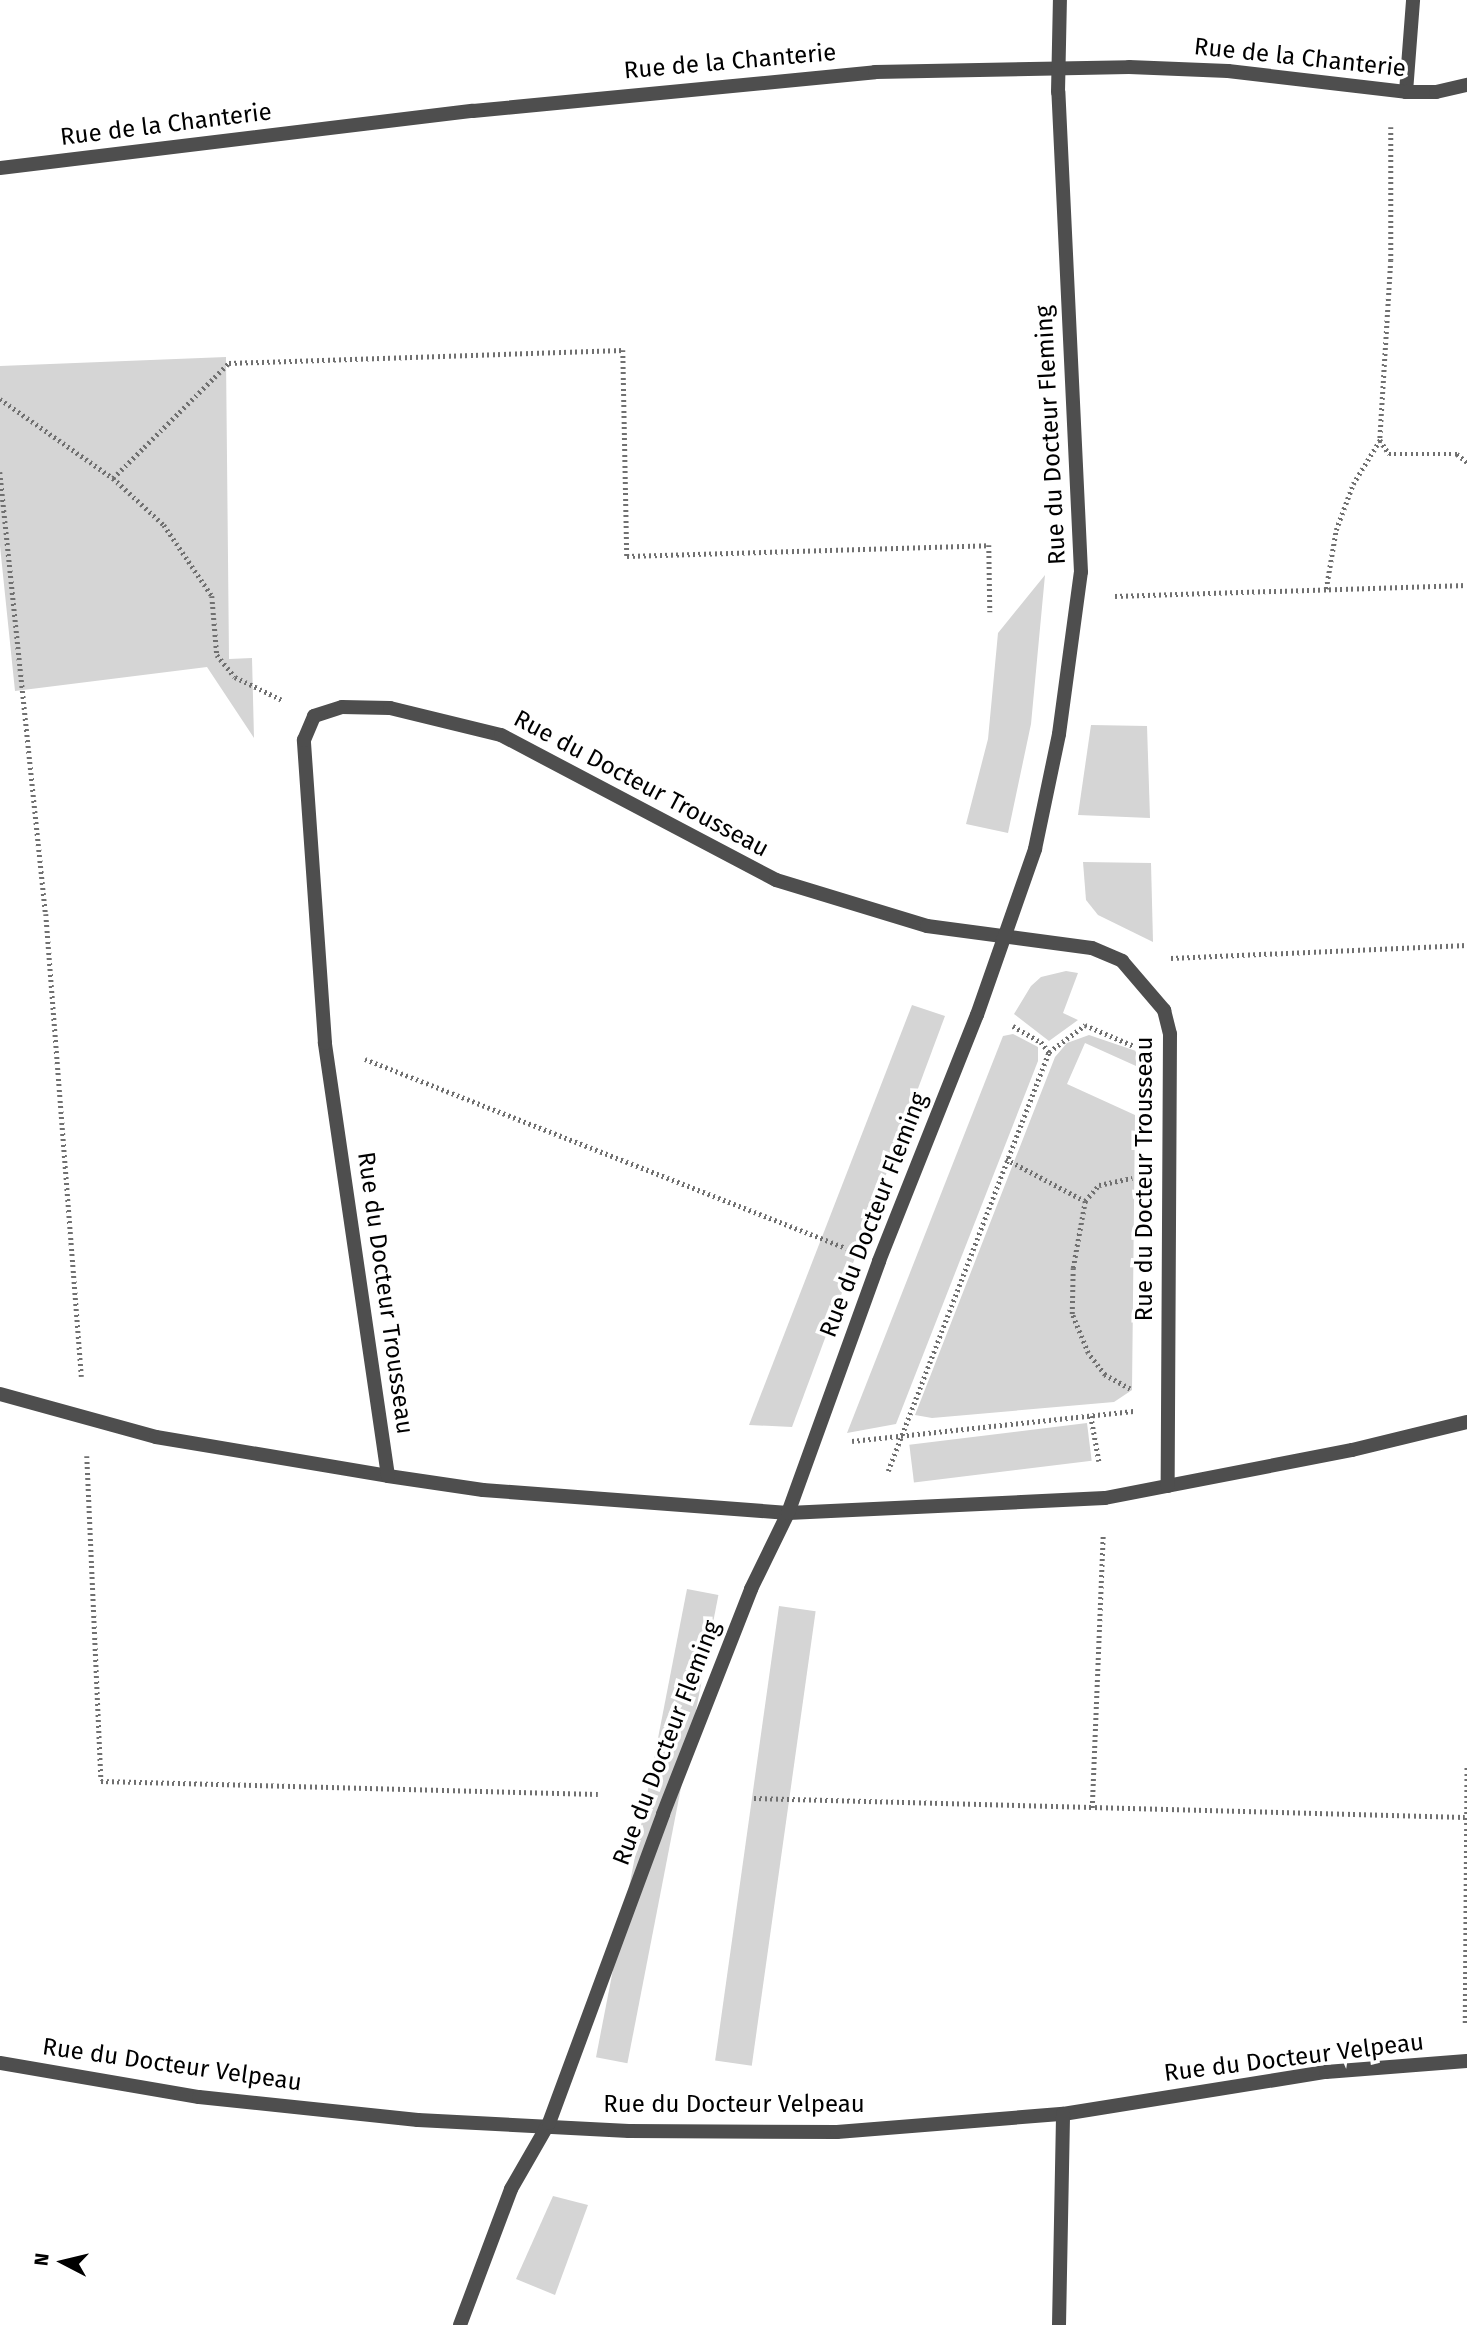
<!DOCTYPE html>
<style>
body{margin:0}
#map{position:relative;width:1467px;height:2325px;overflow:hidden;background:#fff;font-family:"Fira Sans",sans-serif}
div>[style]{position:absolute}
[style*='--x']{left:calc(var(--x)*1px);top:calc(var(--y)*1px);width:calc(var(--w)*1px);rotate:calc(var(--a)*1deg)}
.green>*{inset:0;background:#d5d5d5;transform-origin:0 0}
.path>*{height:4.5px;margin-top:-2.25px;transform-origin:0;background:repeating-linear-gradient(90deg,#707070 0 2px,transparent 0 5.5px)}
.minor>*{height:14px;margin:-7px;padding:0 7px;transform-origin:7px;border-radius:7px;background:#4e4e4e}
span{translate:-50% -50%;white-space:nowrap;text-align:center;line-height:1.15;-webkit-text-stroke:7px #fff;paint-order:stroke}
.street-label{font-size:24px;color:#000}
.north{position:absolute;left:28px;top:2227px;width:70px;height:70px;-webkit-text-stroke:5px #fff;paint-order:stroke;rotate:277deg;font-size:19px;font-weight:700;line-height:28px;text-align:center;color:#000}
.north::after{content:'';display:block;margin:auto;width:24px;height:32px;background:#000;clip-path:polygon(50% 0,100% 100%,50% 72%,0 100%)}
</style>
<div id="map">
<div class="green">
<i style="clip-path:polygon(226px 357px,229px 659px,252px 658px,254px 738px,207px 667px,15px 691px,0 546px,0 366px)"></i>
<i style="clip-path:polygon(1045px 575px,1031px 724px,1008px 833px,966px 824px,988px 739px,998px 633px)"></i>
<i style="clip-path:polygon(1091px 725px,1147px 726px,1150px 818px,1078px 815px)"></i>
<i style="clip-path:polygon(1083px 862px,1151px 863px,1153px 942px,1098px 915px,1086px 900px)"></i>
<i style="clip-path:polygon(1066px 971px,1078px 973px,1063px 1013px,1078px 1020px,1049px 1041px,1014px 1014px,1031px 986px,1041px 977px)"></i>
<i style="clip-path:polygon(912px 1005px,945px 1016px,792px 1427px,749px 1425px)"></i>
<i style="clip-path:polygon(1013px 1034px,1038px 1047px,1038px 1061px,896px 1424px,847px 1433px,1003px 1036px)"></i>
<i style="clip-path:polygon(1089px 1035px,1136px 1051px,1136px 1066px,1085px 1043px,1067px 1084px,1135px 1115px,1132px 1390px,1114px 1402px,932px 1418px,915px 1415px,1055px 1057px,1067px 1043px)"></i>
<i style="left:1087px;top:1423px;width:38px;height:179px;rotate:83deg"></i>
<i style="left:687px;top:1589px;width:32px;height:477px;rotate:11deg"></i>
<i style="left:779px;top:1606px;width:37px;height:459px;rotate:8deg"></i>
<i style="clip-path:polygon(553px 2196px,588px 2205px,555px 2295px,516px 2279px)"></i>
</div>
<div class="path">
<i style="--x:1391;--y:127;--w:133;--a:90"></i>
<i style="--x:1391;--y:260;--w:180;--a:93.5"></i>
<i style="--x:1380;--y:440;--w:17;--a:57"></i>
<i style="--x:1389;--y:454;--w:68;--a:0"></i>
<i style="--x:1457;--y:454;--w:13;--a:39"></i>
<i style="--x:0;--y:399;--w:138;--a:35"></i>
<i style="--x:113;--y:478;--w:69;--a:42.7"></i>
<i style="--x:164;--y:525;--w:86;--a:55.9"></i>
<i style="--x:212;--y:596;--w:59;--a:85.2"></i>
<i style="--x:217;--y:655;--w:28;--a:51"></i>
<i style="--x:235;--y:677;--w:52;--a:26.1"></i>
<i style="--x:0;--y:472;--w:444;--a:84.1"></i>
<i style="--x:46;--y:914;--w:464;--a:85.6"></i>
<i style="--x:113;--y:478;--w:163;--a:-44.8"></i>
<i style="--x:229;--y:363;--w:394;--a:-1.9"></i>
<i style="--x:623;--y:350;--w:206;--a:88.9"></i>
<i style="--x:627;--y:556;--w:362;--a:-1.7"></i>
<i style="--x:989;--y:545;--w:67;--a:89.1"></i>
<i style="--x:1326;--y:589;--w:60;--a:-80.4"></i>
<i style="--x:1336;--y:530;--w:49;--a:-69.7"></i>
<i style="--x:1353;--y:484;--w:52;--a:-58.5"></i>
<i style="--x:1115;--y:596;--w:352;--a:-1.8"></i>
<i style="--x:1171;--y:958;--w:296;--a:-2.5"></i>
<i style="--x:1013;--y:1026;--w:32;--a:30"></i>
<i style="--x:1041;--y:1042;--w:13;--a:51"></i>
<i style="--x:365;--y:1059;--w:517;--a:21.45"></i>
<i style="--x:1006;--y:1159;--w:89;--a:28"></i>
<i style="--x:1130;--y:1389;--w:29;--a:-151"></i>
<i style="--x:1105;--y:1375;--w:28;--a:-128"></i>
<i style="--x:1088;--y:1353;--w:42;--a:-112.3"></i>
<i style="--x:1072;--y:1314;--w:46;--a:-88.8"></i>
<i style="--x:1073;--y:1268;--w:68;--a:-79.8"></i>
<i style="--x:1085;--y:1201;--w:21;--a:-49"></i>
<i style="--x:1099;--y:1185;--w:34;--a:-12"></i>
<i style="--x:1091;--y:1416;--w:46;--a:79.9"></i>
<i style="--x:852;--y:1441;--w:283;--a:-6.1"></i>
<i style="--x:87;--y:1456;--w:325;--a:87.5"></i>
<i style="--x:101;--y:1781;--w:497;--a:1.5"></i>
<i style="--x:888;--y:1471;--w:449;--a:-69"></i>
<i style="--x:1049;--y:1052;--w:45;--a:-36.9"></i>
<i style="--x:1085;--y:1025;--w:53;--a:23.2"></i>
<i style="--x:754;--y:1798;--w:711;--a:1.53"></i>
<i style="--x:1092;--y:1808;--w:272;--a:-87.7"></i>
<i style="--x:1465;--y:2023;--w:258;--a:-89.6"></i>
</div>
<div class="minor">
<i style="--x:1406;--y:92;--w:92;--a:-85.6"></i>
<i style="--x:0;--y:168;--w:476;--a:-6.9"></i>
<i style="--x:473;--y:111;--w:404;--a:-5.5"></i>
<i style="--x:875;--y:72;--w:254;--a:-1.1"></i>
<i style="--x:1129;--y:67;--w:99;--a:2.3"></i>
<i style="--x:1228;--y:71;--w:179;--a:6.7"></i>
<i style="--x:1406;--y:92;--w:30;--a:0"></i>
<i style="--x:1436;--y:92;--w:32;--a:-13"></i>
<i style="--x:0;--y:1394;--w:162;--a:15.4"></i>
<i style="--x:156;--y:1437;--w:235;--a:9.5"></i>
<i style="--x:388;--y:1476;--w:96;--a:8.4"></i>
<i style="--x:483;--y:1490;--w:306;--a:4.3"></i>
<i style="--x:788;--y:1513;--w:317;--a:-2.7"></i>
<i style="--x:1105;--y:1498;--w:252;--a:-11"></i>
<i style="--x:1352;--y:1450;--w:118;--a:-13.7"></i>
<i style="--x:388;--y:1476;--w:438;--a:-98.3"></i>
<i style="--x:325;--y:1043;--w:304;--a:-94"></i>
<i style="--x:304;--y:740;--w:26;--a:-67"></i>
<i style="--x:314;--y:716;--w:29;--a:-18"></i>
<i style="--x:342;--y:707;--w:48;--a:1.2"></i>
<i style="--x:390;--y:708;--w:114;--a:13.7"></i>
<i style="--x:501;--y:735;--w:311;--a:27.8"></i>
<i style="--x:776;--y:880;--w:158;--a:16.9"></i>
<i style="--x:927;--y:926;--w:166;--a:7.6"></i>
<i style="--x:1092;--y:948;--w:33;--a:23"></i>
<i style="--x:1122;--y:961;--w:65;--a:49.4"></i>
<i style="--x:1164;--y:1010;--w:25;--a:76"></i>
<i style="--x:1170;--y:1034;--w:452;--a:90.3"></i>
<i style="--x:0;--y:2063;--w:202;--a:9.7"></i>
<i style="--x:199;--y:2097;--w:220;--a:6"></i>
<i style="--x:418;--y:2120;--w:211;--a:3"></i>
<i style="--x:629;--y:2131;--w:208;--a:0.3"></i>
<i style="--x:837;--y:2132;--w:227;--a:-4.6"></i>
<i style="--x:1063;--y:2114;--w:266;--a:-9.1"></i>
<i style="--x:1326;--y:2072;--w:141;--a:-4.5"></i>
<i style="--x:460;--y:2325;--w:145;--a:-69.4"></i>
<i style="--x:511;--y:2189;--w:76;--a:-60.1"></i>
<i style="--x:549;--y:2123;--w:329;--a:-69.7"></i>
<i style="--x:663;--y:1814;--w:242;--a:-68.6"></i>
<i style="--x:751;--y:1589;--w:85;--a:-64"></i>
<i style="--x:788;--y:1513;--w:268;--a:-70.1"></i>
<i style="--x:879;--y:1261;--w:265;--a:-68.3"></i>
<i style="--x:977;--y:1015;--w:176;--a:-70.7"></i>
<i style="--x:1035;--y:849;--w:117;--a:-78.2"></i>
<i style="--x:1059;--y:734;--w:163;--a:-82.3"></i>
<i style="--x:1081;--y:572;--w:481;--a:-92.7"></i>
<i style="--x:1058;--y:92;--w:92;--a:-88.8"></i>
<i style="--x:1059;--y:2325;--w:211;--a:-88.9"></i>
</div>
<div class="street-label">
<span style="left:1300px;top:58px;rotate:6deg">Rue de la Chanterie</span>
<span style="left:730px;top:62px;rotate:-5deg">Rue de la Chanterie</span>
<span style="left:166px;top:125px;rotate:-7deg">Rue de la Chanterie</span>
<span style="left:1051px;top:435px;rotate:-93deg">Rue du Docteur Fleming</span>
<span style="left:641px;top:784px;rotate:28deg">Rue du Docteur Trousseau</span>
<span style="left:1145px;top:1179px;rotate:-90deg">Rue du Docteur Trousseau</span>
<span style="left:874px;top:1215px;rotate:-69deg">Rue du Docteur Fleming</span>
<span style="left:385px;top:1293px;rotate:82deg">Rue du Docteur Trousseau</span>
<span style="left:667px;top:1743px;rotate:-69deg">Rue du Docteur Fleming</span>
<span style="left:1294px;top:2058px;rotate:-7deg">Rue du Docteur Velpeau</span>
<span style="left:172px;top:2065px;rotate:8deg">Rue du Docteur Velpeau</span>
<span style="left:734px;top:2105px">Rue du Docteur Velpeau</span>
</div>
<div class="north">N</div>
</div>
